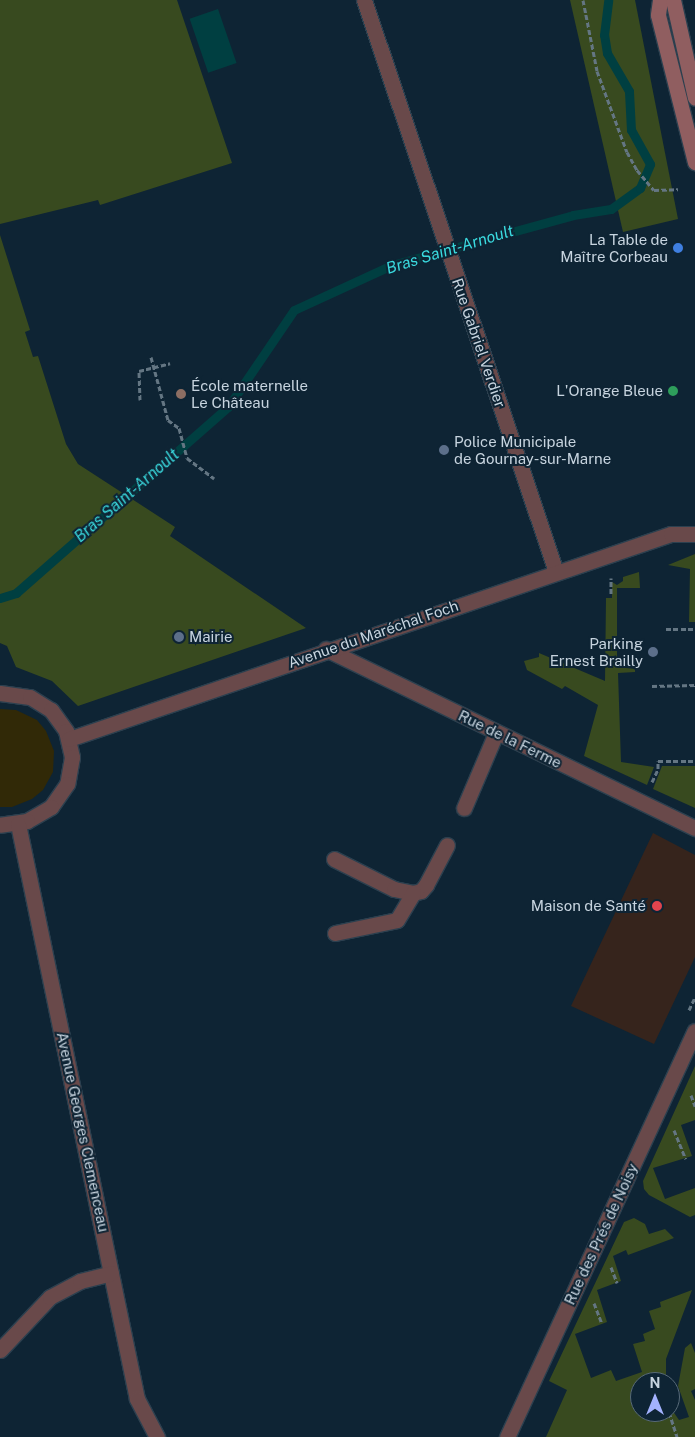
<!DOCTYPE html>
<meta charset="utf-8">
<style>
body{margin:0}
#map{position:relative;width:695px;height:1437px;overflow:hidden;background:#0e2434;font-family:"Public Sans",sans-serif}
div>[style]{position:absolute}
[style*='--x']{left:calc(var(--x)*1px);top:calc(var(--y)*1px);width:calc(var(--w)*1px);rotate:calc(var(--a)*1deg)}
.medical>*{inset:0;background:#36241c}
.green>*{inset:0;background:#384a1f}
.sand>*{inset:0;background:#312907}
.water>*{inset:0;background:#003f41;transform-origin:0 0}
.stream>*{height:9px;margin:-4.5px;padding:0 4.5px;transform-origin:4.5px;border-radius:4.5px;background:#003f41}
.path>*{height:3px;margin-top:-1.5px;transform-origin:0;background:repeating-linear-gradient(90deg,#647683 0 5px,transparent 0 7.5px)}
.roads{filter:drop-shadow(1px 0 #2c404f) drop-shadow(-1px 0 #2c404f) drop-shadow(0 1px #2c404f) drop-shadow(0 -1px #2c404f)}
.lane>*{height:15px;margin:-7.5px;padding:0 7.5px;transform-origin:7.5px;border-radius:7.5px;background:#69494a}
.street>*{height:15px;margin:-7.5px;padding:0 7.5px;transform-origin:7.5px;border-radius:7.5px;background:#69494a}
.secondary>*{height:15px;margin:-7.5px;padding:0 7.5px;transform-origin:7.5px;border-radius:7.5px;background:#905e60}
.dots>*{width:14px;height:14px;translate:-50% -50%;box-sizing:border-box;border:2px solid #0e2434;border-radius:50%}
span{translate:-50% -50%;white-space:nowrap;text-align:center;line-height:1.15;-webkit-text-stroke:4px #0e2434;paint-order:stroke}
.poi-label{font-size:15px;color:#c7d4df}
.right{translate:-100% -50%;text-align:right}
.left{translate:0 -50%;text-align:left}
.street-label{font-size:15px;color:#c7d4df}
.water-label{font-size:16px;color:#3adadf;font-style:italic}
.north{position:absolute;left:630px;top:1372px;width:50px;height:50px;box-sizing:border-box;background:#0e2434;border:1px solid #586a78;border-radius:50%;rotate:0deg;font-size:14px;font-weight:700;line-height:20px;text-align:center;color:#c7d4df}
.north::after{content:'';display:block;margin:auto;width:18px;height:22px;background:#a3b2fd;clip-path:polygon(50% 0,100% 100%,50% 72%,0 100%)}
</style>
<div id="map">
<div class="medical">
<i style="clip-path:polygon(653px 833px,695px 855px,695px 957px,654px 1044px,571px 1006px)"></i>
</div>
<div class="green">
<i style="clip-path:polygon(0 0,177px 0,232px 163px,100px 205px,98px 200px,0 224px)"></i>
<i style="clip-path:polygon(570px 0,635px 0,678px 219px,623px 232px)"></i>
<i style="clip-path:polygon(0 235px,30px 330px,25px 332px,33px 357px,38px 356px,66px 444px,78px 464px,175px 527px,170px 536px,306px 628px,78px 706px,52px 681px,16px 667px,7px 646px,0 643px)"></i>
<i style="clip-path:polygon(695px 554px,695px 622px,689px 622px,690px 569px,668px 565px)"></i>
<i style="clip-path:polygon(639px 572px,640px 588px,617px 588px,617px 667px,635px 669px,635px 672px,618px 673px,621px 762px,654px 767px,647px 785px,584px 756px,598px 705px,565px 686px,562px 689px,527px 670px,524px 661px,539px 657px,539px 653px,605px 681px,606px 598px,612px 598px,612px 582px,617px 585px,623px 581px,623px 577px)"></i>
<i style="clip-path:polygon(662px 766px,695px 766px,695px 808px,653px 789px)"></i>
<i style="clip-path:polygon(695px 1066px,695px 1120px,681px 1125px,692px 1156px,653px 1168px,665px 1199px,695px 1188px,695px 1215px,690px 1217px,649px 1195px,644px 1189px,643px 1181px)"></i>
<i style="clip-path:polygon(634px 1218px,645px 1224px,649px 1234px,665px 1229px,674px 1238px,628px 1255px,626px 1250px,613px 1256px,621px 1281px,597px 1290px,607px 1322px,575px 1334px,591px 1378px,611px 1370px,616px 1381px,642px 1372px,633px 1344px,645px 1341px,643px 1334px,655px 1329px,649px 1311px,661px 1307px,660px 1302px,692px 1290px,666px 1359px,666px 1382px,640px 1382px,640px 1412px,670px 1412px,670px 1407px,679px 1420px,689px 1417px,678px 1386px,685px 1348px,691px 1343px,695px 1353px,695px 1389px,691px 1391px,695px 1400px,695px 1437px,546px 1437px,567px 1390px,549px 1381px,624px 1222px)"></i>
</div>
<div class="sand">
<i style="clip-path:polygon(0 709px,16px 710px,37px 720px,46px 731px,54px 751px,53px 772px,43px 790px,32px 799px,12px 807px,0 807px)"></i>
</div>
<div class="water">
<i style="left:218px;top:9px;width:57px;height:30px;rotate:71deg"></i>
</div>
<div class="stream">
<i style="--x:0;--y:598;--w:17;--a:-17"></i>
<i style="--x:16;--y:593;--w:282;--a:-41.3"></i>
<i style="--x:228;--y:407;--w:117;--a:-55.8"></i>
<i style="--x:294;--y:310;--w:108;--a:-24.7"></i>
<i style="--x:392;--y:265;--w:188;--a:-15.4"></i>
<i style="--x:573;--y:215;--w:38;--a:-9"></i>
<i style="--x:611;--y:209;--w:36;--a:-36"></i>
<i style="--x:640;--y:188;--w:26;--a:-67"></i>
<i style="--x:650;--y:164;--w:39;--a:-119"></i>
<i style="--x:631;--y:130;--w:39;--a:-93"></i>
<i style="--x:629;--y:91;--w:44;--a:-120.1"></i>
<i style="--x:607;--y:53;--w:18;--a:-99"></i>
<i style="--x:604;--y:35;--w:35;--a:-83"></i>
</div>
<div class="path">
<i style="--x:583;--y:0;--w:72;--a:78.8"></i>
<i style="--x:597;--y:71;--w:86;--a:69.7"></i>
<i style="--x:627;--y:152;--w:21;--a:61"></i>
<i style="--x:637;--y:170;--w:26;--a:50"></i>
<i style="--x:654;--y:190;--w:24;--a:-2"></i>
<i style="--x:151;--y:357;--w:65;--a:74.9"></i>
<i style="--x:168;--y:420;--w:14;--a:36"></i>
<i style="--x:179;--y:428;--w:31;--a:75"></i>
<i style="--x:187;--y:458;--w:34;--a:37"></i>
<i style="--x:140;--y:400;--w:29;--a:-92"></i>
<i style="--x:139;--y:371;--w:32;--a:-14"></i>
<i style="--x:611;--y:594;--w:16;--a:-90"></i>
<i style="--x:666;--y:629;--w:29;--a:0"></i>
<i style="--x:652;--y:686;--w:43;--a:-1.3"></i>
<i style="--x:652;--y:782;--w:14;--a:-65"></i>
<i style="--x:658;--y:769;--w:8;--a:-90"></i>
<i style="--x:658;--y:761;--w:37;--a:0"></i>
<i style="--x:689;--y:1010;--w:14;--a:-65"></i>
<i style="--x:691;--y:1095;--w:12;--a:70"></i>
<i style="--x:674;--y:1130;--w:31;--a:68"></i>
<i style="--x:611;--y:1267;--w:17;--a:69"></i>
<i style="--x:594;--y:1303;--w:22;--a:69"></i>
<i style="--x:669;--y:1412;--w:26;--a:72"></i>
</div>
<div class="roads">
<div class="lane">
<i style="--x:464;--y:808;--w:82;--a:-66.9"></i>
<i style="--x:334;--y:859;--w:67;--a:26.6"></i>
<i style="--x:394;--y:889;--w:19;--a:12"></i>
<i style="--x:413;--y:893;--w:8;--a:-14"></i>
<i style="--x:421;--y:891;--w:8;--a:-50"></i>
<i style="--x:426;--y:885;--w:45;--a:-62.3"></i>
<i style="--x:335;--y:933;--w:63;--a:-11.8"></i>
<i style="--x:397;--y:920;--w:31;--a:-59"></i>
</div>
<div class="street">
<i style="--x:364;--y:0;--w:603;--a:71.44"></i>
<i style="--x:326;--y:649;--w:410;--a:25.9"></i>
<i style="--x:0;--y:693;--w:30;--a:8"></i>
<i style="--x:30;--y:697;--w:25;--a:32"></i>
<i style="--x:51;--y:710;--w:26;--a:54"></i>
<i style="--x:66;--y:731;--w:27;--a:77"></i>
<i style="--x:72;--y:757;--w:27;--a:100"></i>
<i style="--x:67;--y:784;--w:28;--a:125"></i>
<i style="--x:51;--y:807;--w:28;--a:150"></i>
<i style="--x:27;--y:821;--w:27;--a:172"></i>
<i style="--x:69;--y:739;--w:636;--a:-18.81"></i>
<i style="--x:671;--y:534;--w:24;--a:0"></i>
<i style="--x:18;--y:824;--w:587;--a:78.31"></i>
<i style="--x:137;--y:1399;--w:43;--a:62.2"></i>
<i style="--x:0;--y:1350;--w:73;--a:-46.7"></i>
<i style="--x:50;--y:1297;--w:34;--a:-28"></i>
<i style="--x:80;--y:1281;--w:32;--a:-14"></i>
<i style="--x:507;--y:1437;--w:447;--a:-65.2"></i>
</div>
<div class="secondary">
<i style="--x:660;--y:0;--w:15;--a:98"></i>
<i style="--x:658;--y:15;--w:152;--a:75.9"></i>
<i style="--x:673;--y:0;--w:100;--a:77.3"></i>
</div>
</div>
<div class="dots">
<i style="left:678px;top:248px;background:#3f7fe0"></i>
<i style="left:673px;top:391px;background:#2e9e5b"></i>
<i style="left:181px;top:394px;background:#8d6e63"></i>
<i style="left:444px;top:450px;background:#5c6f8a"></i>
<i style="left:179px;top:637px;background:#5c6f8a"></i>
<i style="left:653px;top:652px;background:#5c6f8a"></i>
<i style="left:657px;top:906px;background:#e0444e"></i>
</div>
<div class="poi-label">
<span class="right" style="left:668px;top:248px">La Table de<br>Maître Corbeau</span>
<span class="left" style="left:191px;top:394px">École maternelle<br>Le Château</span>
<span class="right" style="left:663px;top:391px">L'Orange Bleue</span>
<span class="left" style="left:454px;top:450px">Police Municipale<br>de Gournay-sur-Marne</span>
<span class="left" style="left:189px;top:637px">Mairie</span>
<span class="right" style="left:643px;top:652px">Parking<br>Ernest Brailly</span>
<span class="right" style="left:646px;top:906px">Maison de Santé</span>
</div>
<div class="street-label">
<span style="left:479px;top:343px;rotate:71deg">Rue Gabriel Verdier</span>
<span style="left:373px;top:634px;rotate:-19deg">Avenue du Maréchal Foch</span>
<span style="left:510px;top:739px;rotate:26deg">Rue de la Ferme</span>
<span style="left:83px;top:1132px;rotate:78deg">Avenue Georges Clemenceau</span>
<span style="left:601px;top:1234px;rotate:-65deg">Rue des Prés de Noisy</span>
</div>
<div class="water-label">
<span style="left:450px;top:250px;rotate:-17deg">Bras Saint-Arnoult</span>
<span style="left:127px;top:496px;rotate:-41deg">Bras Saint-Arnoult</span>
</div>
<div class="north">N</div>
</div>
